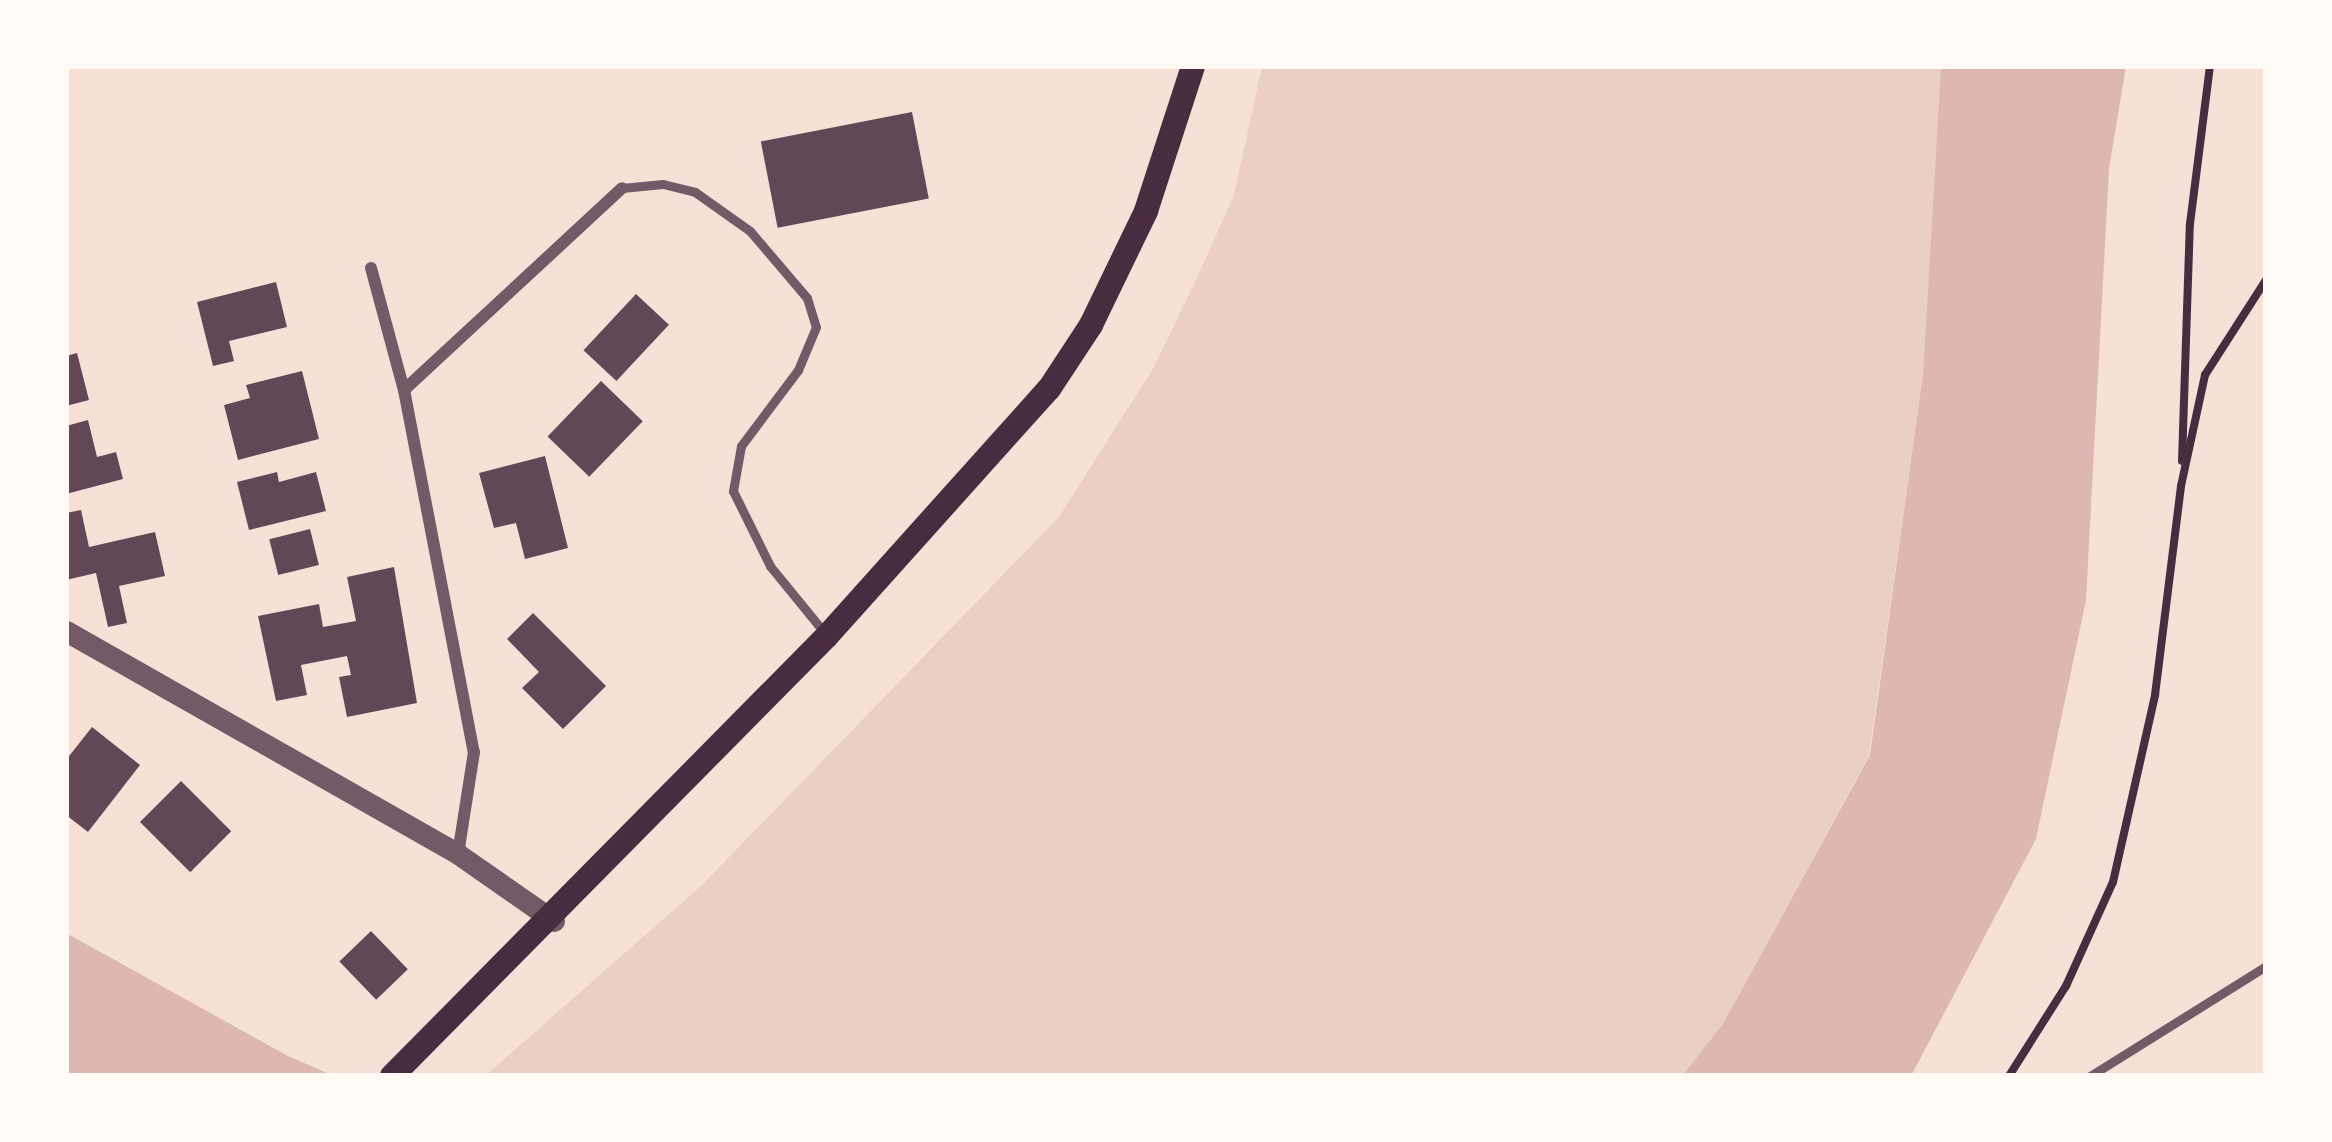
<!DOCTYPE html>
<style>
body{margin:0}
#map{position:relative;width:2332px;height:1142px;overflow:hidden;background:#f7e1d7;font-family:Quicksand,sans-serif}
div>[style]{position:absolute}
[style*='--x']{left:calc(var(--x)*1px);top:calc(var(--y)*1px);width:calc(var(--w)*1px);rotate:calc(var(--a)*1deg)}
.green>*{inset:0;background:#ebcfc5}
.water>*{inset:0;background:#dcb8b0}
.building>*{inset:0;background:#644757;transform-origin:0 0}
.path>*{height:8px;margin:-4px;padding:0 4px;transform-origin:4px;border-radius:4px;background:#4a2c40}
.service>*{height:9px;margin:-4.5px;padding:0 4.5px;transform-origin:4.5px;border-radius:4.5px;background:#755966}
.minor>*{height:12px;margin:-6px;padding:0 6px;transform-origin:6px;border-radius:6px;background:#755966}
.tertiary>*{height:21px;margin:-10.5px;padding:0 10.5px;transform-origin:10.5px;border-radius:10.5px;background:#755966}
.secondary>*{height:24px;margin:-12px;padding:0 12px;transform-origin:12px;border-radius:12px;background:#4a2c40}
span{translate:-50% -50%;white-space:nowrap;text-align:center;line-height:1.15;-webkit-text-stroke:9px #fffaf5;paint-order:stroke}
.frame{position:absolute;inset:0;border:69px solid #fffaf5;pointer-events:none}
</style>
<div id="map">
<div class="green">
<i style="clip-path:polygon(1262px 66px,1941px 66px,1923px 374px,1869px 755px,1723px 1024px,1682px 1076px,485px 1076px,702px 885px,1059px 517px,1154px 367px,1200px 271px,1234px 195px)"></i>
</div>
<div class="water">
<i style="clip-path:polygon(1941px 66px,2126px 66px,2109px 169px,2086px 600px,2036px 839px,1911px 1076px,1682px 1076px,1723px 1024px,1870px 755px,1923px 374px)"></i>
<i style="clip-path:polygon(66px 933px,288px 1056px,334px 1076px,66px 1076px)"></i>
</div>
<div class="building">
<i style="left:912px;top:112px;width:88px;height:154px;rotate:79deg"></i>
<i style="clip-path:polygon(276px 282px,287px 327px,229px 341px,234px 361px,213px 366px,197px 302px)"></i>
<i style="left:636px;top:294px;width:45px;height:77px;rotate:43deg"></i>
<i style="clip-path:polygon(77px 353px,89px 400px,66px 406px,66px 356px)"></i>
<i style="clip-path:polygon(302px 371px,319px 439px,238px 460px,224px 405px,250px 398px,246px 385px)"></i>
<i style="left:601px;top:381px;width:58px;height:77px;rotate:44deg"></i>
<i style="clip-path:polygon(88px 420px,97px 457px,116px 452px,123px 479px,66px 494px,66px 426px)"></i>
<i style="clip-path:polygon(545px 456px,568px 548px,525px 559px,516px 523px,494px 528px,479px 473px)"></i>
<i style="clip-path:polygon(277px 472px,279px 482px,316px 472px,326px 511px,249px 530px,237px 482px)"></i>
<i style="clip-path:polygon(81px 510px,89px 547px,155px 532px,165px 576px,119px 586px,127px 623px,108px 627px,96px 573px,66px 580px,66px 513px)"></i>
<i style="left:310px;top:529px;width:37px;height:42px;rotate:76deg"></i>
<i style="clip-path:polygon(394px 567px,417px 703px,347px 717px,339px 677px,351px 675px,347px 656px,301px 665px,307px 695px,276px 701px,258px 616px,319px 604px,323px 627px,356px 621px,347px 577px)"></i>
<i style="clip-path:polygon(533px 613px,606px 686px,563px 729px,522px 688px,539px 672px,507px 639px)"></i>
<i style="clip-path:polygon(92px 727px,140px 765px,88px 832px,66px 815px,66px 760px)"></i>
<i style="left:181px;top:781px;width:71px;height:58px;rotate:45deg"></i>
<i style="left:371px;top:931px;width:53px;height:44px;rotate:46deg"></i>
</div>
<div class="path">
<i style="--x:2182;--y:461;--w:237;--a:-88.1"></i>
<i style="--x:2190;--y:224;--w:159;--a:-82.8"></i>
<i style="--x:2009;--y:1076;--w:107;--a:-57.7"></i>
<i style="--x:2066;--y:986;--w:114;--a:-65.7"></i>
<i style="--x:2113;--y:882;--w:192;--a:-77.3"></i>
<i style="--x:2155;--y:695;--w:211;--a:-82.9"></i>
<i style="--x:2181;--y:486;--w:114;--a:-77.8"></i>
<i style="--x:2205;--y:375;--w:113;--a:-57.3"></i>
</div>
<div class="service">
<i style="--x:622;--y:188;--w:41;--a:-5.6"></i>
<i style="--x:663;--y:184;--w:33;--a:14"></i>
<i style="--x:695;--y:192;--w:67;--a:35.3"></i>
<i style="--x:750;--y:231;--w:88;--a:49.6"></i>
<i style="--x:807;--y:298;--w:30;--a:73"></i>
<i style="--x:816;--y:327;--w:47;--a:112.7"></i>
<i style="--x:798;--y:370;--w:95;--a:126.9"></i>
<i style="--x:741;--y:446;--w:46;--a:100.1"></i>
<i style="--x:733;--y:491;--w:84;--a:63.7"></i>
<i style="--x:770;--y:566;--w:85;--a:50.7"></i>
<i style="--x:2090;--y:1076;--w:208;--a:-32"></i>
</div>
<div class="minor">
<i style="--x:371;--y:268;--w:126;--a:74.9"></i>
<i style="--x:404;--y:390;--w:369;--a:79.1"></i>
<i style="--x:474;--y:752;--w:103;--a:98.9"></i>
<i style="--x:404;--y:390;--w:297;--a:-42.8"></i>
</div>
<div class="tertiary">
<i style="--x:66;--y:631;--w:451;--a:29.6"></i>
<i style="--x:458;--y:854;--w:117;--a:34.9"></i>
</div>
<div class="secondary">
<i style="--x:392;--y:1076;--w:619;--a:-45.33"></i>
<i style="--x:827;--y:636;--w:332;--a:-48.1"></i>
<i style="--x:1049;--y:389;--w:77;--a:-56.7"></i>
<i style="--x:1091;--y:325;--w:127;--a:-64.2"></i>
<i style="--x:1146;--y:211;--w:152;--a:-72"></i>
</div>
<div class="frame"></div>
</div>
